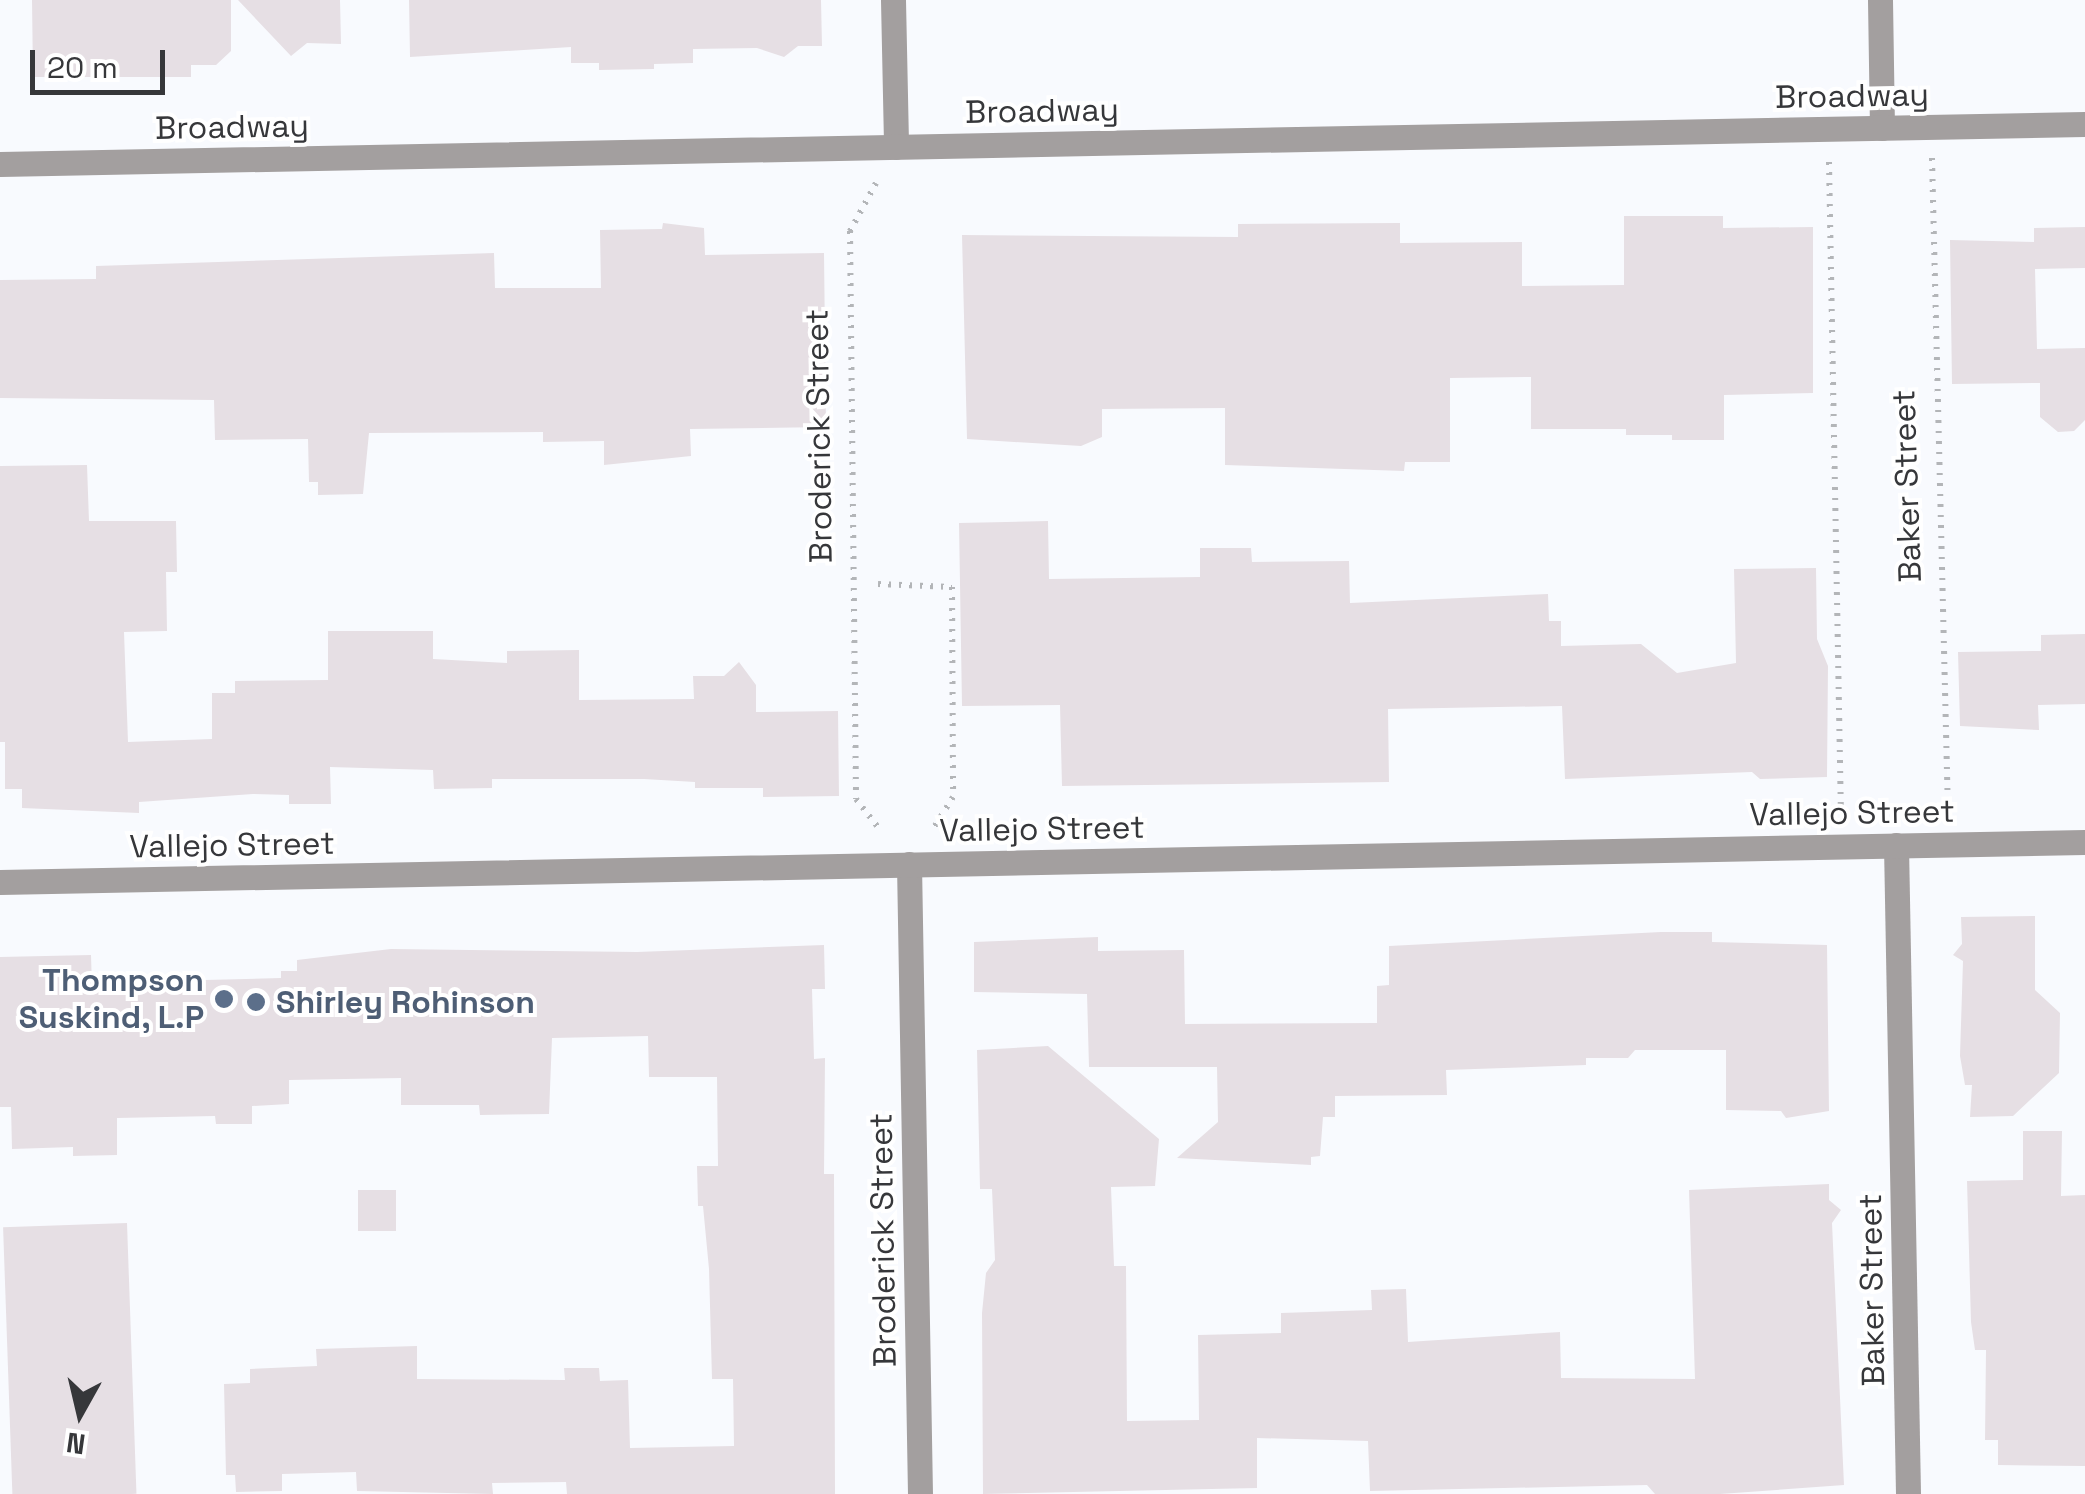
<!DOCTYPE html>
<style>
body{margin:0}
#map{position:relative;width:2085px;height:1494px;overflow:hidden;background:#f8fafe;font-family:"Space Grotesk",sans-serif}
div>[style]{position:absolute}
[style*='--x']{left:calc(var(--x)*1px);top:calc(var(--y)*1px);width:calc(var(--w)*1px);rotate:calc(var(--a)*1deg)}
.building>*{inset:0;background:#e6dfe4;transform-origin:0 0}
.path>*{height:6px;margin-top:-3px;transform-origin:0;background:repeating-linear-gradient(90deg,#b3b5b8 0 2.5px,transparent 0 10.5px)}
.minor>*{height:25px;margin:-12.5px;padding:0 12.5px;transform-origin:12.5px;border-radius:12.5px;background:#a39f9f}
.dots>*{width:28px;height:28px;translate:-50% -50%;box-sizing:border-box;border:5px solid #fff;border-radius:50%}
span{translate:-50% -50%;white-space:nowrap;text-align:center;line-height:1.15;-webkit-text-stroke:8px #fff;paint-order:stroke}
.street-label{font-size:32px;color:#36373a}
.service-label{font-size:32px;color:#4e5e75;font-weight:700}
.right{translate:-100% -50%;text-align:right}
.left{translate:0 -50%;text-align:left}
.north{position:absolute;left:30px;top:1364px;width:100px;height:100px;-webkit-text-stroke:8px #fff;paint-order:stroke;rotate:188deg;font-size:28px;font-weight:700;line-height:40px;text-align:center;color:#36373a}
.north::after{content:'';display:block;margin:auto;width:35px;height:45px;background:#36373a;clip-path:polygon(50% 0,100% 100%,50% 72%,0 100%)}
.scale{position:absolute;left:30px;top:50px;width:135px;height:45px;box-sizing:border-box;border:5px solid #36373a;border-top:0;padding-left:12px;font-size:30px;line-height:35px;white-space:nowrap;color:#36373a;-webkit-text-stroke:8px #fff;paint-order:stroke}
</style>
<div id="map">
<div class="building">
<i style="clip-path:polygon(32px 0,231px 0,231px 51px,216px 65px,191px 65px,191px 77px,33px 77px)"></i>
<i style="clip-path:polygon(238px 0,340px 0,341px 44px,307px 43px,291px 56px)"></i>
<i style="clip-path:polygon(409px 0,821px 0,822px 46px,798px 46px,784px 57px,757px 48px,693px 49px,693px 63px,654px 64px,654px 69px,599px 70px,599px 63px,571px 63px,571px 47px,410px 57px)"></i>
<i style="clip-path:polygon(1624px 216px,1723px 216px,1723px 228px,1813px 227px,1813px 393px,1724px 395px,1724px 440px,1672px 440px,1672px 435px,1626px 435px,1626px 429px,1531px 429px,1531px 377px,1450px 378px,1450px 462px,1405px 462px,1404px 471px,1225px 465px,1225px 408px,1102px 409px,1102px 437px,1081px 446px,967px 439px,962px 235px,1238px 237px,1238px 224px,1400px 223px,1400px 243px,1522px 242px,1522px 286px,1624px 285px)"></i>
<i style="clip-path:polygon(663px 223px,704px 228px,705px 255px,824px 253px,826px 427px,690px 429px,691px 456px,604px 465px,604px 441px,543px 442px,543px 432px,369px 433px,363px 494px,318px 495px,318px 482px,309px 482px,308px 439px,215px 440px,214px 400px,0 398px,0 280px,96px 279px,96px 266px,494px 253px,495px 288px,601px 288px,600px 230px,662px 229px)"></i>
<i style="clip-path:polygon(2085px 227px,2085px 268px,2035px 269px,2037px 349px,2085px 348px,2085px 420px,2074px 431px,2058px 432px,2040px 417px,2040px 383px,1952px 384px,1950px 240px,2034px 242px,2034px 228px)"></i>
<i style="clip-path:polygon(87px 465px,89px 521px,176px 521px,177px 572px,166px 572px,167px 631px,124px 632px,128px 742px,212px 739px,212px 693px,235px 693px,235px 681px,328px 680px,328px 631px,433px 631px,433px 659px,507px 663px,507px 651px,579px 650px,579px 700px,694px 699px,693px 676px,724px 676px,739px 662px,756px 685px,756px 712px,838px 711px,839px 796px,763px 797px,763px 788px,695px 788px,695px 782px,644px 779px,492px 779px,492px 788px,434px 789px,433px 770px,330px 767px,331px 804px,289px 804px,289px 795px,253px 794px,139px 802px,139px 813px,22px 808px,22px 789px,5px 789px,5px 742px,0 742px,0 466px)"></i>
<i style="clip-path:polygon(1048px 521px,1049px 579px,1200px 577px,1200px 548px,1251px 548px,1252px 562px,1349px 561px,1350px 603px,1548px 594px,1549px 621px,1561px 621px,1561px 646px,1641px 644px,1677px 673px,1736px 663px,1734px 569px,1816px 568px,1817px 639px,1828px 666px,1827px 777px,1760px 779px,1752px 772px,1565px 779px,1562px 706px,1388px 709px,1389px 782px,1062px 786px,1060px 705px,962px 706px,959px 523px)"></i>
<i style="clip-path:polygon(2085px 634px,2085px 704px,2038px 705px,2039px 730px,1960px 726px,1958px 652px,2041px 651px,2041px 635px)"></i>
<i style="clip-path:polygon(2035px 916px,2035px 990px,2060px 1013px,2059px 1073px,2013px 1116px,1970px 1117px,1972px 1085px,1965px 1085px,1960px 1056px,1963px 961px,1953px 955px,1962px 944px,1961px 917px)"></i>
<i style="clip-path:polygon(1661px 932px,1712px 932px,1712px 942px,1827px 945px,1829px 1111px,1786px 1118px,1781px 1111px,1726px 1110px,1726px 1050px,1635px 1050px,1628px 1058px,1586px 1058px,1586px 1065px,1446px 1070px,1447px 1095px,1335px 1096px,1335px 1117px,1323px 1117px,1320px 1156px,1311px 1157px,1311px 1165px,1177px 1158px,1218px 1122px,1217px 1067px,1089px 1067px,1087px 994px,974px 992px,974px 942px,1098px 937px,1098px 951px,1184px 950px,1185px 1024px,1377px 1023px,1377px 986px,1389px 985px,1389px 946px)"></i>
<i style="clip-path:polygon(824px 945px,825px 989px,812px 989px,814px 1059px,825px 1058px,824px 1174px,834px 1174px,835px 1494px,567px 1494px,566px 1482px,492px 1483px,493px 1494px,357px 1491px,356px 1472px,282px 1474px,282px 1491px,236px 1492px,235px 1475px,226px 1475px,224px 1384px,250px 1383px,250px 1369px,317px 1366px,316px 1349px,417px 1346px,417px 1379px,565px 1380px,564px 1368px,599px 1368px,600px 1381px,628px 1380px,630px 1448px,734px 1446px,733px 1379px,712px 1379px,709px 1269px,703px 1206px,698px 1206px,697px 1166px,718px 1166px,717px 1077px,649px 1077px,648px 1036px,552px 1038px,549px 1114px,480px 1115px,479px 1105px,401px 1105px,401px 1078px,289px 1080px,289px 1104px,252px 1106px,252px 1124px,216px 1124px,215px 1116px,117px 1118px,117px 1155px,73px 1156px,73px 1147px,12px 1149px,11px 1107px,0 1107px,0 957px,91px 955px,92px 987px,205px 986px,205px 980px,281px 978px,281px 971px,297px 971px,297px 960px,391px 949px,637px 952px)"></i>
<i style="clip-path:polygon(1048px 1046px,1159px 1139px,1155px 1186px,1111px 1187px,1114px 1266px,1126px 1266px,1127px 1421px,1199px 1420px,1198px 1335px,1281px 1333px,1281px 1313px,1372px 1310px,1371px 1290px,1406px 1289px,1408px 1342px,1560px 1332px,1561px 1378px,1695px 1379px,1689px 1190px,1829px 1184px,1829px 1200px,1841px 1210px,1832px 1223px,1844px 1485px,1720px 1494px,1655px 1494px,1647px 1485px,1370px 1491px,1368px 1441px,1257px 1438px,1257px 1488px,983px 1494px,982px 1313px,986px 1273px,995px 1260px,992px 1189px,980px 1189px,977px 1050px)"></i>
<i style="clip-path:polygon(2023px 1131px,2062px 1131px,2061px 1196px,2085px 1195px,2085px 1466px,1998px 1465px,1998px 1440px,1985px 1440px,1986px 1350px,1975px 1350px,1971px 1322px,1967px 1181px,2023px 1180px)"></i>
<i style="left:358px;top:1190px;width:38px;height:41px"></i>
<i style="left:127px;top:1223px;width:271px;height:124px;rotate:88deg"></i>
</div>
<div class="path">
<i style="--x:1932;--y:158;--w:653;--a:88.6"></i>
<i style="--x:1829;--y:162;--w:652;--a:88.95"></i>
<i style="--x:876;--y:183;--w:55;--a:118.4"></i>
<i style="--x:850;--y:231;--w:568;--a:89.39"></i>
<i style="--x:856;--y:799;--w:39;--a:52"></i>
<i style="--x:878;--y:584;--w:74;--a:2.3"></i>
<i style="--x:952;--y:587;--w:210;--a:89.7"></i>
<i style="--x:953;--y:797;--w:38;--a:122"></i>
</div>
<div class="minor">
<i style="--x:893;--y:0;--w:147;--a:88.8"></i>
<i style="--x:1880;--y:0;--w:128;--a:89.1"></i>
<i style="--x:0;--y:164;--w:2085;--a:-1.1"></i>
<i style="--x:1896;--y:845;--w:649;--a:88.94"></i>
<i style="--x:909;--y:864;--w:630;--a:89"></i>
<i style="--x:0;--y:882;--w:2085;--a:-1.1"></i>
</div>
<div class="dots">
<i style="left:224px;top:999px;background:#5c6f8a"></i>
<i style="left:256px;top:1002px;background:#5c6f8a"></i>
</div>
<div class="street-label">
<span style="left:1852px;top:96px;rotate:-1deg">Broadway</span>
<span style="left:1042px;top:111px;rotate:-1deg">Broadway</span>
<span style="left:232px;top:127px;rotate:-1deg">Broadway</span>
<span style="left:819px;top:436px;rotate:-91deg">Broderick Street</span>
<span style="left:1907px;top:486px;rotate:-92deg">Baker Street</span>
<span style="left:1852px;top:813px;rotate:-1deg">Vallejo Street</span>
<span style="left:1042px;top:829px;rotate:-1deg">Vallejo Street</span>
<span style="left:232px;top:845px;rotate:-1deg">Vallejo Street</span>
<span style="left:883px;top:1240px;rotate:-91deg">Broderick Street</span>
<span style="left:1872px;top:1290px;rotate:-91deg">Baker Street</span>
</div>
<div class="service-label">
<span class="right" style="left:204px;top:999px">Thompson<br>Suskind, L.P</span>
<span class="left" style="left:276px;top:1002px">Shirley Rohinson</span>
</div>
<div class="north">N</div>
<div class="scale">20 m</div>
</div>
